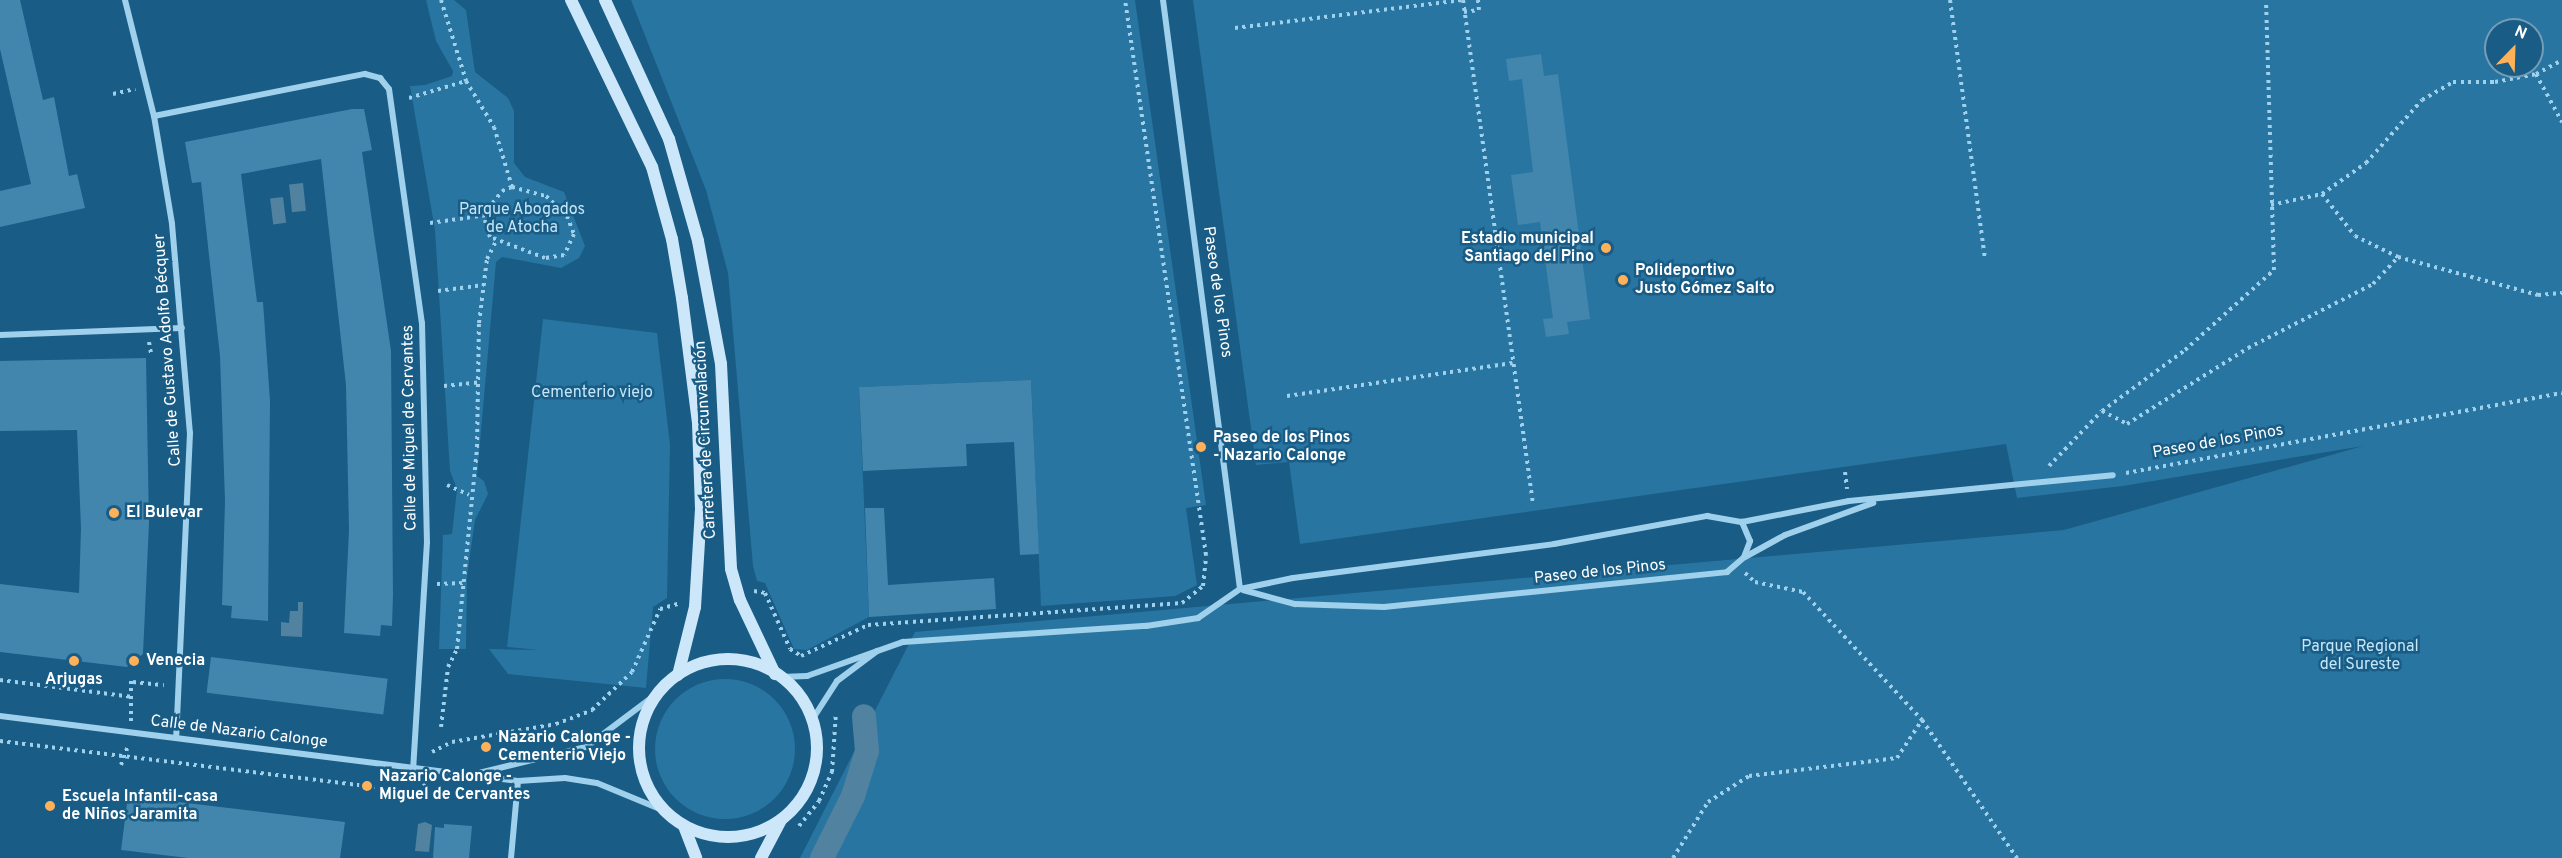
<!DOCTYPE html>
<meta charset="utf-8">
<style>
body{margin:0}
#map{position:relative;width:2562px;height:858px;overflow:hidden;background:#195c85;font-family:Overpass,sans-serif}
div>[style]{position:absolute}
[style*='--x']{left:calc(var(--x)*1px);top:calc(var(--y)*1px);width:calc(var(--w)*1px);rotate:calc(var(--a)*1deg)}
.green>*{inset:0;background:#2875a2}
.round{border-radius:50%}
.water>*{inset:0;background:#51829f;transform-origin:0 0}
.canal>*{height:24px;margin:-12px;padding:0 12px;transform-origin:12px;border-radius:12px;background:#51829f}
.building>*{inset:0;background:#4286ae;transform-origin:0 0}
.path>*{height:4px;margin-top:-2px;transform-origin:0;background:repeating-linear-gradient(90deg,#9fd0ec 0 3px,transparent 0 7.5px)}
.street>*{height:6px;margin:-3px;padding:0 3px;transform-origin:3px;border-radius:3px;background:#9fd0ec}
.secondary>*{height:12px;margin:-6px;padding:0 6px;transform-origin:6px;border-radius:6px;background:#cce7f9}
.secondary>.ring{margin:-6px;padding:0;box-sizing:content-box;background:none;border:12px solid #cce7f9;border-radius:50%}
.dots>*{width:16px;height:16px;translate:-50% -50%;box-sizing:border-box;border:3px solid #195c85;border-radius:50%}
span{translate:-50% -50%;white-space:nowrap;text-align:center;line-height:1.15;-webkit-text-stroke:5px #195c85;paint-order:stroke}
.park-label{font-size:16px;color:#c4e6f9}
.poi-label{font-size:16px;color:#fff;font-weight:700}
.right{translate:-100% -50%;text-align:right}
.left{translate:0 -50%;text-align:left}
.street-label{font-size:16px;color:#fff}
.north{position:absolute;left:2484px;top:18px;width:60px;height:60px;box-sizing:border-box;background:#195c85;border:2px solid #759db6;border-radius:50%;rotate:23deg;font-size:16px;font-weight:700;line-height:24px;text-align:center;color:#fff}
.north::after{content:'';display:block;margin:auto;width:21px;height:27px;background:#ffb15a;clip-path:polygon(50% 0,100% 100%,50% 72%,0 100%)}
</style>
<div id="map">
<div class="green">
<i style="clip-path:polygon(426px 0,454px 0,466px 10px,475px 72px,508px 98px,514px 111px,514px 163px,525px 177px,564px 192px,585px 246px,579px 258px,561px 268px,502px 257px,496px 262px,477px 476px,484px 481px,488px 494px,475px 520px,467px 576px,466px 649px,439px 649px,443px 535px,452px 534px,457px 489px,450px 471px,435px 230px,410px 86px,425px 85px,452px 76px,453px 71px,436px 41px)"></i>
<i style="clip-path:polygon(631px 0,1135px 0,1206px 505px,1186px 508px,1197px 585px,1175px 596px,1041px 606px,1031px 380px,859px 387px,869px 617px,807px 650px,794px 649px,765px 583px,757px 581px,753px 566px,728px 273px,706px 190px)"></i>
<i style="clip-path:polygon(evenodd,1193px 0,2562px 0,2562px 858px,800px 858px,915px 632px,2064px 530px,2363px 446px,2123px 486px,2017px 498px,2006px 444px,1300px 544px,1289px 462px,1256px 465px,1193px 0,2496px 30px,2532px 30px,2532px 66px,2496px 66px,2496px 30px)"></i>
<i style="clip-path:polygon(543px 319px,657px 333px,670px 445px,667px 598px,653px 607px,646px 688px,508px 674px,489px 649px,539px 650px,507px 647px)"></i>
<i class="round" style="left:655px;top:679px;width:140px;height:140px"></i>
</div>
<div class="water">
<i style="left:303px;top:183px;width:28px;height:14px;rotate:84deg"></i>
<i style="left:283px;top:197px;width:26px;height:13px;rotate:83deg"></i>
<i style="clip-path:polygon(298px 602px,303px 602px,302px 637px,281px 636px,281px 622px,289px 623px,290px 611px,298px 611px)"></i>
<i style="clip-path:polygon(425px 822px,432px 825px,429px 852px,415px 851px,418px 824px)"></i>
</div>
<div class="canal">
<i style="--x:822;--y:858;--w:69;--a:-63.4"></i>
<i style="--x:853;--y:796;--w:47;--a:-72.7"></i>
<i style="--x:867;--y:751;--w:35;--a:-95"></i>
</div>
<div class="building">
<i style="clip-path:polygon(0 0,20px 0,43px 100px,54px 97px,69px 176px,77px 174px,85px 208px,0 227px,0 191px,31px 184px,0 49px)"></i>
<i style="clip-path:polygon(1541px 54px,1544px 76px,1558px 74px,1590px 319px,1567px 322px,1569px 334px,1546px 337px,1543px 319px,1553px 318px,1540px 222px,1518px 225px,1511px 175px,1533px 172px,1522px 79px,1509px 81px,1506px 59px)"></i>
<i style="clip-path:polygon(352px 109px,364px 109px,372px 150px,362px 152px,391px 351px,393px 595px,392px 626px,381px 625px,380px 636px,344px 633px,349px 530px,346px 385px,321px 159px,241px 174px,257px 302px,263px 302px,270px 401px,268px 621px,231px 618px,232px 606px,222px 605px,225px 501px,220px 356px,201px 182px,192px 183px,185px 142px)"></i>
<i style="clip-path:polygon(146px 358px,149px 523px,143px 654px,127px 667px,0 652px,0 584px,79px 593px,81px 528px,77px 430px,0 431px,0 361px)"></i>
<i style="clip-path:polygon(1031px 380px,1039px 554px,1020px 555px,1014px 442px,966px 444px,967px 466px,863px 471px,859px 387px)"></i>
<i style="clip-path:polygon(865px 508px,884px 508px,888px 585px,994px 578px,996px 609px,869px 617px)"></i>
<i style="left:211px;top:657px;width:178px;height:36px;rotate:7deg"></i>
<i style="clip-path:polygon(128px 796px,345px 822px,340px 858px,188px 858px,121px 850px)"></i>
<i style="clip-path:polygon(444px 824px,472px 826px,469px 858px,433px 858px,435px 827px,444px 828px)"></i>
</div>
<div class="path">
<i style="--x:441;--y:0;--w:85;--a:72.8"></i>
<i style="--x:466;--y:81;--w:54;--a:58.7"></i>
<i style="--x:494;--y:127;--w:63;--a:73.3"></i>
<i style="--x:1463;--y:0;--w:509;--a:82.09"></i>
<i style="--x:1950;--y:0;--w:262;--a:82.3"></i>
<i style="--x:1464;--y:12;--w:15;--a:-8"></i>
<i style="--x:1479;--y:10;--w:10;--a:-96"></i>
<i style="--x:1235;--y:28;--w:229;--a:-7"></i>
<i style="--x:2536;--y:74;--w:55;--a:61.6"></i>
<i style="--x:113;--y:94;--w:23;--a:-13"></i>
<i style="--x:409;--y:98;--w:59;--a:-16.6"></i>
<i style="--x:512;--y:187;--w:35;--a:15"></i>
<i style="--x:546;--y:196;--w:29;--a:44"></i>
<i style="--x:567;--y:216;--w:19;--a:69"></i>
<i style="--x:574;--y:234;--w:23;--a:115"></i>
<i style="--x:564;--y:255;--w:19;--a:171"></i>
<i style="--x:545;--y:258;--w:59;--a:-159.1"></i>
<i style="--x:490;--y:237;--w:15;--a:-110"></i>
<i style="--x:485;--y:223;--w:14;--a:-78"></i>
<i style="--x:488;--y:209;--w:23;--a:-52"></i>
<i style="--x:502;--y:191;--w:11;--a:-22"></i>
<i style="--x:2322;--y:194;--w:53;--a:51.8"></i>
<i style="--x:2355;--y:236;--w:48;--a:26"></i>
<i style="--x:2398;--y:257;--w:145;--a:15.2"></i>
<i style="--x:2538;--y:295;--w:24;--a:-5"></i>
<i style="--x:2271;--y:205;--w:52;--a:-12.2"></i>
<i style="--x:2322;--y:194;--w:54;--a:-35.2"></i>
<i style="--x:2366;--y:163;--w:84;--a:-48.4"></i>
<i style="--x:2422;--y:100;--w:36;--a:-30"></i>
<i style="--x:2453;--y:82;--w:42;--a:0"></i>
<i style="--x:2495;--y:82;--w:42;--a:-11"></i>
<i style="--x:2536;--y:74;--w:30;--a:-28"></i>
<i style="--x:430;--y:223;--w:57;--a:-8.1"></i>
<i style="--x:438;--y:291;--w:46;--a:-7.4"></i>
<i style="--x:149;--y:342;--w:11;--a:80"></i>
<i style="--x:444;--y:386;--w:36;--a:-6"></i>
<i style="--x:1287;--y:396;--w:228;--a:-8.3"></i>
<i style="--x:2102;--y:411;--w:28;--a:27"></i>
<i style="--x:2127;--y:424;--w:143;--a:-32.1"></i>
<i style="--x:2248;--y:348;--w:140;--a:-27.1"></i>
<i style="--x:2373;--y:284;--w:37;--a:-47"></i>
<i style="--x:2049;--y:466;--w:76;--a:-46.1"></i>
<i style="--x:2102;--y:411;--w:103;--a:-36.3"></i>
<i style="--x:2185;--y:350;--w:120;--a:-42"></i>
<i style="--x:2274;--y:270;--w:270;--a:-91.7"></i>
<i style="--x:1845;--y:472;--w:17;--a:83"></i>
<i style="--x:2126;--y:473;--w:443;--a:-10.4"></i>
<i style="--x:447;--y:485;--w:24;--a:24"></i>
<i style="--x:1745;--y:573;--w:13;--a:42"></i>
<i style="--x:1755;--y:582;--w:49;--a:11.8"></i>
<i style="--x:1803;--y:592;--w:175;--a:47.1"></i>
<i style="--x:1922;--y:720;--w:168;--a:55.5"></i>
<i style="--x:437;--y:584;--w:26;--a:-2"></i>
<i style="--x:754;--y:591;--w:11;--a:10"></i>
<i style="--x:765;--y:593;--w:61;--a:65.9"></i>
<i style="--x:790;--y:649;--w:13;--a:32"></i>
<i style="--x:801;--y:656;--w:74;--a:-24.8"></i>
<i style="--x:868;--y:625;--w:315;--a:-4"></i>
<i style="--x:1182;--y:603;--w:27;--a:-39"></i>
<i style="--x:1203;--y:586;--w:31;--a:-84"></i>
<i style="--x:1206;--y:555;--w:561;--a:-98.3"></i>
<i style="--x:0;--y:680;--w:134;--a:7.3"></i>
<i style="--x:133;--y:682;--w:31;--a:6"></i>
<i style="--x:131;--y:721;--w:45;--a:-90"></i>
<i style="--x:441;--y:727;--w:60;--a:-83.3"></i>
<i style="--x:448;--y:667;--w:20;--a:-63"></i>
<i style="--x:457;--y:649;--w:203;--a:-84.3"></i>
<i style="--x:477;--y:447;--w:124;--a:-89.1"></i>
<i style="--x:479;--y:323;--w:64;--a:-82.9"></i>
<i style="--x:487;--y:259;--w:20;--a:-63"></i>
<i style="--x:0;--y:741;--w:400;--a:7"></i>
<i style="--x:397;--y:790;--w:22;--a:5"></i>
<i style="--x:419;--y:792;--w:11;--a:-52"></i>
<i style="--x:432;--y:752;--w:22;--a:-27"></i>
<i style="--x:452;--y:742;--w:106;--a:-9.8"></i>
<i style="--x:556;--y:724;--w:39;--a:-21"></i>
<i style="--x:592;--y:710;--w:55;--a:-43.5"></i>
<i style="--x:632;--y:672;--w:69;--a:-66"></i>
<i style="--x:660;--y:609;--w:19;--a:-16"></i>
<i style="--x:121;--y:765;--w:20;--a:-70"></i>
<i style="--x:799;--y:826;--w:32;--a:-51"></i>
<i style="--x:819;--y:801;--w:32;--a:-66"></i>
<i style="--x:832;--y:772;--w:60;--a:-86.2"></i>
<i style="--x:1673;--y:858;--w:66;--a:-58"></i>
<i style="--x:1708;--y:802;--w:49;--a:-32.4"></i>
<i style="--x:1749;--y:776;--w:149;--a:-6.9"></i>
<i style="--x:1897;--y:758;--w:45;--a:-56.7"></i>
</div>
<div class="street">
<i style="--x:125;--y:0;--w:120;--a:76"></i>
<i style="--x:154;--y:116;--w:109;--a:80.5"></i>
<i style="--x:172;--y:224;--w:210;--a:85.1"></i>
<i style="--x:190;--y:433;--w:305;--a:92.6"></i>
<i style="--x:1163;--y:0;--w:594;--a:82.55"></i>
<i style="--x:154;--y:116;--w:215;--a:-11.3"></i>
<i style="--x:365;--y:74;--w:16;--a:15"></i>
<i style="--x:380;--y:78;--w:14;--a:51"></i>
<i style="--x:389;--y:89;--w:236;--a:82"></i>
<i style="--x:422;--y:323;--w:219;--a:88.7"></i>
<i style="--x:427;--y:542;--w:226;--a:93.5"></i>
<i style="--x:0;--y:335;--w:182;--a:-2.2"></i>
<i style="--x:1745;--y:557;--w:46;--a:-28.8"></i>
<i style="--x:1785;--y:535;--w:94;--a:-20"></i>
<i style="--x:1243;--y:590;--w:54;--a:15.1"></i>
<i style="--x:1295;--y:604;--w:89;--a:1.9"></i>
<i style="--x:1384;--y:607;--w:345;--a:-5.8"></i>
<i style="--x:1727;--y:572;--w:23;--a:-41"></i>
<i style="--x:1744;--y:557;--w:17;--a:-69"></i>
<i style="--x:1750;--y:541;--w:21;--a:-113"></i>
<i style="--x:781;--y:677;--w:26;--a:-2"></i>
<i style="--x:807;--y:676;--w:102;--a:-19.5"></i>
<i style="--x:903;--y:642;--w:244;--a:-3.8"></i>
<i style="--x:1146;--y:626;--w:53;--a:-8.7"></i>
<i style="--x:1198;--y:618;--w:51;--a:-34.6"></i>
<i style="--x:1240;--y:589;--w:54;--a:-11.7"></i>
<i style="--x:1293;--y:578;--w:263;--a:-7.4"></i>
<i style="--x:1554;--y:544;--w:156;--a:-10.4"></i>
<i style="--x:1707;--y:516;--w:36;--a:10"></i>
<i style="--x:1742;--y:522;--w:109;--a:-11.1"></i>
<i style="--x:1849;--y:501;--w:265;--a:-5.6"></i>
<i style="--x:0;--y:716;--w:522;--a:7.15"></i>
<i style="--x:518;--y:781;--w:47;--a:-3.7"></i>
<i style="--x:565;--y:778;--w:32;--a:9"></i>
<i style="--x:597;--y:783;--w:74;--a:22.4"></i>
<i style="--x:812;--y:720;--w:46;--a:-57.3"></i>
<i style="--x:837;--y:681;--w:50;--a:-36.9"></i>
<i style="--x:479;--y:773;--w:110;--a:-13.7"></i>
<i style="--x:586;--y:747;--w:90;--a:-36.9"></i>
<i style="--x:511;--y:858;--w:77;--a:-84.8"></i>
</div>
<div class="secondary">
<i style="--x:571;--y:0;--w:186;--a:64.1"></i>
<i style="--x:652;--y:167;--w:75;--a:74.5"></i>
<i style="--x:672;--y:239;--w:60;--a:80.4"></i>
<i style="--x:682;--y:298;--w:126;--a:82.7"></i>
<i style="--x:698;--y:423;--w:86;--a:88"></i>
<i style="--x:701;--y:509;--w:98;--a:93.5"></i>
<i style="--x:695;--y:607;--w:70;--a:104"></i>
<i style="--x:605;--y:0;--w:153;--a:65.3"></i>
<i style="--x:669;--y:139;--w:106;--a:74.1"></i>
<i style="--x:698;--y:241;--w:125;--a:79.4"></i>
<i style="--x:721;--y:364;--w:205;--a:87.2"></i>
<i style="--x:731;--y:569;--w:32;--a:74"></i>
<i style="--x:740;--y:600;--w:82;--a:64.7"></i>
<i class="ring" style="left:639px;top:659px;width:166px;height:166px"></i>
<i style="--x:684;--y:826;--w:34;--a:69"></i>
<i style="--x:761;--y:858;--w:43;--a:-62.2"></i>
</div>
<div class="dots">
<i style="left:1606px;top:248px;background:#ffb15a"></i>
<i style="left:1623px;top:280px;background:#ffb15a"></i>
<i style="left:1201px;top:447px;background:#ffb15a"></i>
<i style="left:114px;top:513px;background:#ffb15a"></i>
<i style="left:74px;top:661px;background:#ffb15a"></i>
<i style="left:134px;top:661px;background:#ffb15a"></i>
<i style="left:486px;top:747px;background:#ffb15a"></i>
<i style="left:367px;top:786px;background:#ffb15a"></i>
<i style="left:50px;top:806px;background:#ffb15a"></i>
</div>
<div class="park-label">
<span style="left:522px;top:219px">Parque Abogados<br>de Atocha</span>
<span style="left:592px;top:393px">Cementerio viejo</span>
<span style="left:2360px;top:656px">Parque Regional<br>del Sureste</span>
</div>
<div class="poi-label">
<span class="right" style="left:1594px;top:248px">Estadio municipal<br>Santiago del Pino</span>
<span class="left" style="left:1635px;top:280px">Polideportivo<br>Justo Gómez Salto</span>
<span class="left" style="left:1213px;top:447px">Paseo de los Pinos<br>- Nazario Calonge</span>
<span class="left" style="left:126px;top:513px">El Bulevar</span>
<span class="left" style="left:146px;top:661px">Venecia</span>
<span style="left:74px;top:680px">Arjugas</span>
<span class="left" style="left:498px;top:747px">Nazario Calonge -<br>Cementerio Viejo</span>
<span class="left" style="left:379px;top:786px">Nazario Calonge -<br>Miguel de Cervantes</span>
<span class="left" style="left:62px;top:806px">Escuela Infantil-casa<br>de Niños Jaramita</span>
</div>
<div class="street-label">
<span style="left:1217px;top:292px;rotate:82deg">Paseo de los Pinos</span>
<span style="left:168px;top:350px;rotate:-94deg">Calle de Gustavo Adolfo Bécquer</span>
<span style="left:410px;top:428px;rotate:-91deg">Calle de Miguel de Cervantes</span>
<span style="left:706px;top:440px;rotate:-93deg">Carretera de Circunvalación</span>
<span style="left:2218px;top:442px;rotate:-10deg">Paseo de los Pinos</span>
<span style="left:1600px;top:572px;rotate:-6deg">Paseo de los Pinos</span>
<span style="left:239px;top:732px;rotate:7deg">Calle de Nazario Calonge</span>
</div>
<div class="north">N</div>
</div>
